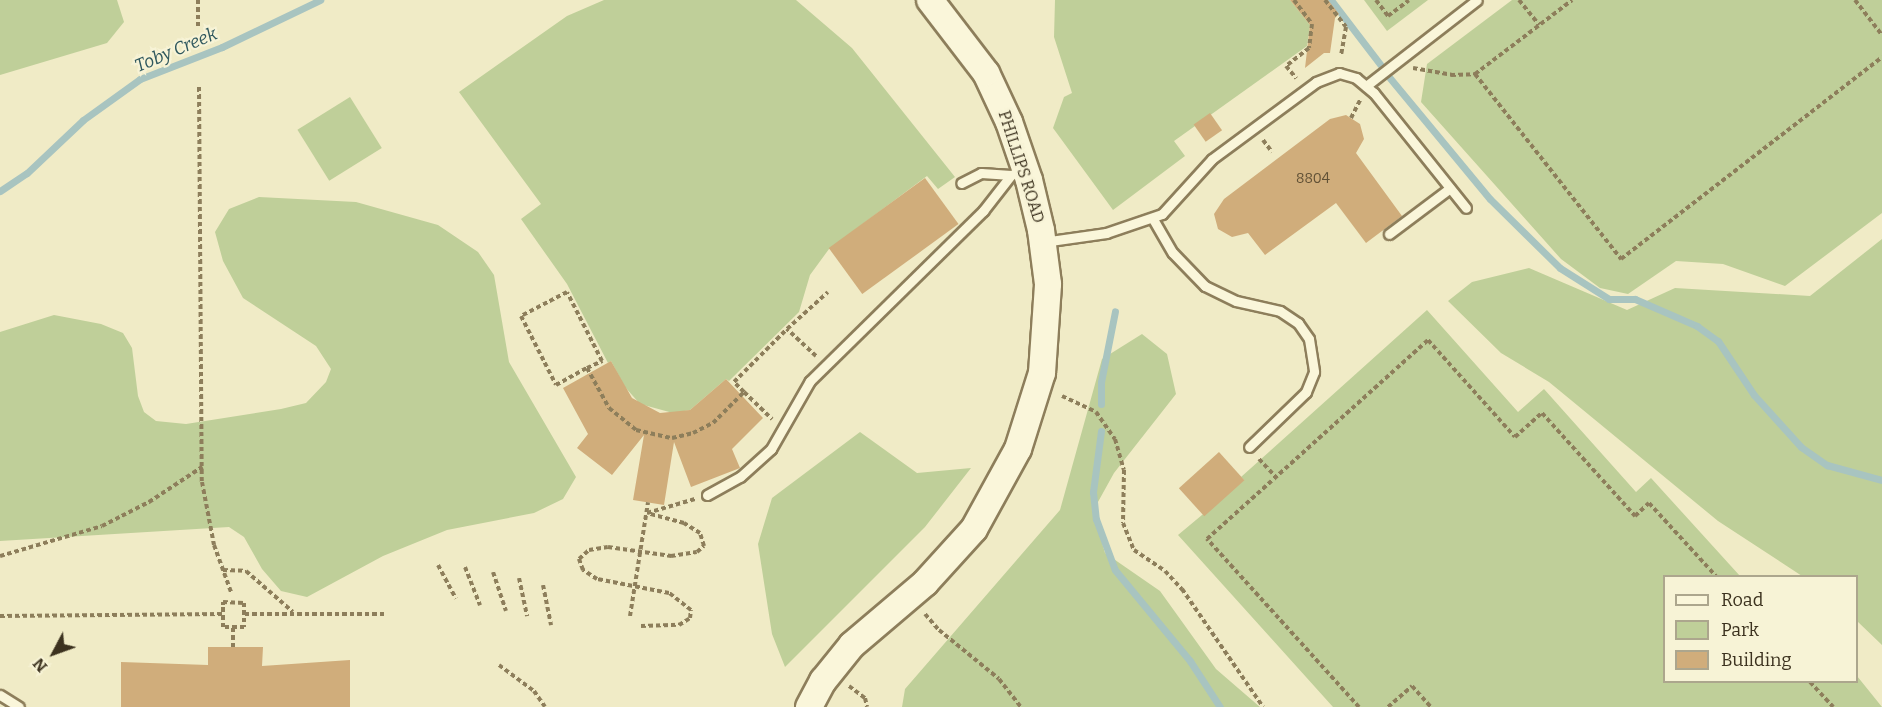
<!DOCTYPE html>
<style>
body{margin:0}
#map{position:relative;width:1882px;height:707px;overflow:hidden;background:#f0ebc6;font-family:Bitter,serif}
div>[style]{position:absolute}
[style*='--x']{left:calc(var(--x)*1px);top:calc(var(--y)*1px);width:calc(var(--w)*1px);rotate:calc(var(--a)*1deg)}
.green>*{inset:0;background:#bfcf99;transform-origin:0 0}
.stream>*{height:7px;margin:-3.5px;padding:0 3.5px;transform-origin:3.5px;border-radius:3.5px;background:#a8c4c0}
.building>*{inset:0;background:#d0ad7b;transform-origin:0 0}
.path>*{height:4px;margin-top:-2px;transform-origin:0;background:repeating-linear-gradient(90deg,#8d7e5b 0 4.5px,transparent 0 7.5px)}
.roads{filter:drop-shadow(2px 0 #8d7e5b) drop-shadow(-2px 0 #8d7e5b) drop-shadow(0 2px #8d7e5b) drop-shadow(0 -2px #8d7e5b)}
.lane>*{height:9px;margin:-4.5px;padding:0 4.5px;transform-origin:4.5px;border-radius:4.5px;background:#faf6da}
.secondary>*{height:26px;margin:-13px;padding:0 13px;transform-origin:13px;border-radius:13px;background:#faf6da}
span{translate:-50% -50%;white-space:nowrap;text-align:center;line-height:1.15;-webkit-text-stroke:4.5px #f7f3d6;paint-order:stroke}
.number-label{font-size:14px;color:#615136}
.number-label span{-webkit-text-stroke-width:0}
.street-label{font-size:16px;color:#3c321f}
.water-label{font-size:18px;color:#2e575d;font-style:italic}
.legend{position:absolute;left:1663px;top:575px;width:195px;height:108px;box-sizing:border-box;background:#f7f3d6;border:2px solid #aca68d;margin:0;padding:8px 10px;list-style:none;font-size:18px;color:#3c321f}
.legend li{display:flex;align-items:center;gap:12px;height:30px}
.legend b{width:30px;border:2px solid #aca68d}
.north{position:absolute;left:24px;top:623px;width:60px;height:60px;-webkit-text-stroke:4px #f7f3d6;paint-order:stroke;rotate:229deg;font-size:16px;font-weight:700;line-height:24px;text-align:center;color:#3c321f}
.north::after{content:'';display:block;margin:auto;width:21px;height:27px;background:#3c321f;clip-path:polygon(50% 0,100% 100%,50% 72%,0 100%)}
</style>
<div id="map">
<div class="green">
<i style="clip-path:polygon(0 0,117px 0,124px 22px,107px 43px,0 75px)"></i>
<i style="clip-path:polygon(604px 0,796px 0,852px 48px,955px 177px,938px 189px,927px 176px,829px 249px,810px 275px,799px 312px,729px 381px,726px 379px,690px 410px,673px 413px,640px 404px,625px 387px,611px 361px,608px 363px,567px 284px,521px 219px,541px 204px,459px 92px,567px 16px)"></i>
<i style="clip-path:polygon(1055px 0,1290px 0,1310px 25px,1307px 46px,1174px 141px,1185px 156px,1113px 210px,1053px 128px,1064px 97px,1072px 93px,1054px 37px)"></i>
<i style="clip-path:polygon(1364px 0,1428px 0,1387px 31px)"></i>
<i style="clip-path:polygon(1512px 0,1882px 0,1882px 213px,1785px 286px,1723px 264px,1676px 261px,1628px 294px,1600px 288px,1561px 259px,1421px 102px,1427px 64px)"></i>
<i style="left:350px;top:97px;width:60px;height:62px;rotate:58deg"></i>
<i style="clip-path:polygon(259px 197px,356px 202px,438px 225px,478px 252px,494px 275px,509px 362px,576px 477px,563px 499px,534px 513px,447px 530px,383px 556px,307px 597px,281px 591px,262px 569px,244px 537px,229px 527px,0 541px,0 332px,54px 315px,101px 324px,123px 333px,132px 348px,138px 396px,144px 412px,156px 421px,186px 424px,281px 409px,306px 403px,326px 382px,331px 369px,316px 346px,243px 298px,223px 261px,215px 232px,229px 209px)"></i>
<i style="clip-path:polygon(1882px 239px,1882px 645px,1857px 621px,1856px 576px,1802px 576px,1718px 521px,1549px 382px,1501px 353px,1448px 301px,1472px 282px,1529px 268px,1627px 310px,1675px 288px,1810px 296px)"></i>
<i style="clip-path:polygon(1427px 310px,1518px 412px,1544px 389px,1636px 492px,1651px 478px,1740px 576px,1664px 576px,1664px 682px,1856px 682px,1857px 676px,1882px 707px,1333px 707px,1178px 535px,1244px 480px,1241px 477px)"></i>
<i style="clip-path:polygon(1142px 334px,1167px 354px,1176px 394px,1114px 473px,1093px 511px,1105px 553px,1160px 591px,1216px 669px,1260px 707px,902px 707px,905px 689px,1060px 510px,1102px 359px)"></i>
<i style="clip-path:polygon(860px 432px,917px 473px,971px 468px,925px 527px,785px 667px,772px 634px,758px 544px,772px 498px)"></i>
</div>
<div class="stream">
<i style="--x:1331;--y:0;--w:81;--a:52.6"></i>
<i style="--x:1389;--y:77;--w:158;--a:50.4"></i>
<i style="--x:1490;--y:199;--w:98;--a:44.6"></i>
<i style="--x:1560;--y:268;--w:58;--a:32.3"></i>
<i style="--x:1609;--y:299;--w:26;--a:0"></i>
<i style="--x:1635;--y:299;--w:68;--a:23.5"></i>
<i style="--x:1697;--y:326;--w:26;--a:36"></i>
<i style="--x:1718;--y:341;--w:65;--a:56.3"></i>
<i style="--x:1754;--y:395;--w:70;--a:47.9"></i>
<i style="--x:1801;--y:447;--w:32;--a:35"></i>
<i style="--x:1827;--y:465;--w:57;--a:15.3"></i>
<i style="--x:0;--y:191;--w:32;--a:-34"></i>
<i style="--x:27;--y:173;--w:77;--a:-43.4"></i>
<i style="--x:83;--y:120;--w:70;--a:-35.7"></i>
<i style="--x:140;--y:79;--w:88;--a:-21.3"></i>
<i style="--x:222;--y:47;--w:109;--a:-25.6"></i>
<i style="--x:1101;--y:404;--w:22;--a:-90"></i>
<i style="--x:1101;--y:382;--w:72;--a:-78.8"></i>
<i style="--x:1101;--y:431;--w:62;--a:97.5"></i>
<i style="--x:1093;--y:492;--w:27;--a:84"></i>
<i style="--x:1096;--y:519;--w:54;--a:69.6"></i>
<i style="--x:1115;--y:570;--w:118;--a:50.5"></i>
<i style="--x:1190;--y:661;--w:55;--a:56.9"></i>
</div>
<div class="building">
<i style="clip-path:polygon(1290px 0,1328px 0,1339px 14px,1335px 18px,1330px 53px,1324px 53px,1305px 68px,1310px 25px)"></i>
<i style="left:1210px;top:113px;width:21px;height:20px;rotate:55deg"></i>
<i style="clip-path:polygon(1346px 115px,1360px 124px,1364px 139px,1356px 153px,1402px 216px,1366px 243px,1336px 203px,1265px 255px,1248px 233px,1232px 237px,1218px 229px,1214px 214px,1224px 199px,1330px 119px)"></i>
<i style="left:925px;top:178px;width:57px;height:119px;rotate:54deg"></i>
<i style="clip-path:polygon(611px 361px,632px 398px,660px 413px,690px 410px,726px 379px,763px 418px,732px 449px,740px 468px,691px 487px,674px 442px,664px 505px,633px 500px,644px 435px,612px 475px,577px 448px,588px 434px,563px 388px)"></i>
<i style="left:1219px;top:452px;width:38px;height:54px;rotate:48deg"></i>
<i style="clip-path:polygon(208px 647px,263px 647px,262px 666px,350px 660px,350px 707px,121px 707px,121px 662px,208px 665px)"></i>
</div>
<div class="path">
<i style="--x:198;--y:0;--w:26;--a:90"></i>
<i style="--x:1294;--y:0;--w:30;--a:53"></i>
<i style="--x:1312;--y:24;--w:24;--a:97"></i>
<i style="--x:1309;--y:48;--w:29;--a:142"></i>
<i style="--x:1286;--y:66;--w:16;--a:50"></i>
<i style="--x:1325;--y:0;--w:34;--a:52"></i>
<i style="--x:1346;--y:27;--w:29;--a:100"></i>
<i style="--x:1376;--y:0;--w:20;--a:53"></i>
<i style="--x:1388;--y:16;--w:26;--a:-37"></i>
<i style="--x:1519;--y:0;--w:32;--a:51"></i>
<i style="--x:1855;--y:0;--w:44;--a:52.4"></i>
<i style="--x:1413;--y:68;--w:39;--a:10"></i>
<i style="--x:1451;--y:75;--w:24;--a:-2"></i>
<i style="--x:1475;--y:74;--w:122;--a:-37.3"></i>
<i style="--x:1475;--y:74;--w:236;--a:51.7"></i>
<i style="--x:1621;--y:259;--w:330;--a:-37.7"></i>
<i style="--x:199;--y:87;--w:395;--a:89.6"></i>
<i style="--x:202;--y:482;--w:64;--a:79.2"></i>
<i style="--x:214;--y:545;--w:50;--a:70.1"></i>
<i style="--x:1351;--y:118;--w:20;--a:-63"></i>
<i style="--x:1263;--y:140;--w:15;--a:53"></i>
<i style="--x:816;--y:356;--w:40;--a:-137"></i>
<i style="--x:787;--y:329;--w:55;--a:-42.1"></i>
<i style="--x:587;--y:368;--w:17;--a:-25"></i>
<i style="--x:602;--y:361;--w:77;--a:-116.9"></i>
<i style="--x:567;--y:292;--w:52;--a:152.4"></i>
<i style="--x:521;--y:316;--w:77;--a:63.1"></i>
<i style="--x:556;--y:385;--w:35;--a:-29"></i>
<i style="--x:587;--y:368;--w:46;--a:61.2"></i>
<i style="--x:609;--y:408;--w:35;--a:39"></i>
<i style="--x:636;--y:430;--w:37;--a:13"></i>
<i style="--x:672;--y:438;--w:22;--a:-13"></i>
<i style="--x:693;--y:433;--w:22;--a:-27"></i>
<i style="--x:713;--y:423;--w:44;--a:-45"></i>
<i style="--x:744;--y:392;--w:39;--a:44"></i>
<i style="--x:744;--y:392;--w:14;--a:-135"></i>
<i style="--x:734;--y:382;--w:75;--a:-45"></i>
<i style="--x:1062;--y:396;--w:38;--a:25"></i>
<i style="--x:1096;--y:412;--w:33;--a:55"></i>
<i style="--x:1115;--y:439;--w:32;--a:74"></i>
<i style="--x:1124;--y:470;--w:53;--a:91.1"></i>
<i style="--x:1123;--y:523;--w:29;--a:68"></i>
<i style="--x:1134;--y:550;--w:37;--a:34"></i>
<i style="--x:1165;--y:571;--w:25;--a:47"></i>
<i style="--x:1182;--y:589;--w:143;--a:55.5"></i>
<i style="--x:1259;--y:459;--w:25;--a:47"></i>
<i style="--x:0;--y:556;--w:106;--a:-16.4"></i>
<i style="--x:102;--y:526;--w:53;--a:-27.1"></i>
<i style="--x:149;--y:502;--w:64;--a:-33.4"></i>
<i style="--x:438;--y:565;--w:38;--a:62"></i>
<i style="--x:465;--y:567;--w:41;--a:68.5"></i>
<i style="--x:223;--y:570;--w:23;--a:2"></i>
<i style="--x:246;--y:571;--w:62;--a:41.1"></i>
<i style="--x:493;--y:572;--w:41;--a:71.6"></i>
<i style="--x:519;--y:578;--w:39;--a:78"></i>
<i style="--x:543;--y:585;--w:41;--a:78.7"></i>
<i style="--x:223;--y:602;--w:21;--a:3"></i>
<i style="--x:244;--y:603;--w:24;--a:90"></i>
<i style="--x:244;--y:627;--w:21;--a:180"></i>
<i style="--x:223;--y:627;--w:25;--a:-90"></i>
<i style="--x:245;--y:614;--w:142;--a:0"></i>
<i style="--x:925;--y:614;--w:21;--a:49"></i>
<i style="--x:939;--y:630;--w:77;--a:39.2"></i>
<i style="--x:999;--y:679;--w:36;--a:52"></i>
<i style="--x:0;--y:616;--w:223;--a:-0.5"></i>
<i style="--x:630;--y:616;--w:115;--a:-81"></i>
<i style="--x:641;--y:626;--w:38;--a:-2"></i>
<i style="--x:679;--y:625;--w:13;--a:-32"></i>
<i style="--x:690;--y:618;--w:8;--a:-83"></i>
<i style="--x:691;--y:610;--w:28;--a:-142"></i>
<i style="--x:669;--y:593;--w:73;--a:-169"></i>
<i style="--x:597;--y:579;--w:17;--a:-147"></i>
<i style="--x:583;--y:570;--w:12;--a:-110"></i>
<i style="--x:579;--y:559;--w:13;--a:-42"></i>
<i style="--x:589;--y:550;--w:19;--a:-9"></i>
<i style="--x:608;--y:547;--w:64;--a:8.1"></i>
<i style="--x:671;--y:556;--w:26;--a:-9"></i>
<i style="--x:697;--y:552;--w:9;--a:-41"></i>
<i style="--x:704;--y:546;--w:14;--a:-107"></i>
<i style="--x:700;--y:533;--w:19;--a:-148"></i>
<i style="--x:684;--y:523;--w:38;--a:-165"></i>
<i style="--x:647;--y:513;--w:50;--a:-16.3"></i>
<i style="--x:233;--y:647;--w:20;--a:-90"></i>
<i style="--x:499;--y:665;--w:44;--a:36.6"></i>
<i style="--x:534;--y:691;--w:19;--a:55"></i>
<i style="--x:1810;--y:682;--w:34;--a:47"></i>
<i style="--x:849;--y:686;--w:20;--a:37"></i>
<i style="--x:865;--y:698;--w:9;--a:77"></i>
<i style="--x:1359;--y:707;--w:227;--a:-132.1"></i>
<i style="--x:1207;--y:539;--w:297;--a:-42"></i>
<i style="--x:1428;--y:340;--w:130;--a:48.1"></i>
<i style="--x:1515;--y:437;--w:36;--a:-42"></i>
<i style="--x:1542;--y:413;--w:139;--a:47.9"></i>
<i style="--x:1635;--y:516;--w:19;--a:-43"></i>
<i style="--x:1649;--y:503;--w:99;--a:47.5"></i>
<i style="--x:1388;--y:707;--w:32;--a:-41"></i>
<i style="--x:1412;--y:686;--w:28;--a:48"></i>
</div>
<div class="roads">
<div class="lane">
<i style="--x:1366;--y:86;--w:140;--a:-37.8"></i>
<i style="--x:1153;--y:219;--w:39;--a:60"></i>
<i style="--x:1173;--y:253;--w:46;--a:45.9"></i>
<i style="--x:1205;--y:286;--w:34;--a:26"></i>
<i style="--x:1236;--y:301;--w:45;--a:12.8"></i>
<i style="--x:1280;--y:311;--w:22;--a:34"></i>
<i style="--x:1298;--y:323;--w:19;--a:55"></i>
<i style="--x:1309;--y:339;--w:33;--a:81"></i>
<i style="--x:1314;--y:372;--w:22;--a:112"></i>
<i style="--x:1306;--y:392;--w:79;--a:136"></i>
<i style="--x:1389;--y:234;--w:76;--a:-37"></i>
<i style="--x:1043;--y:242;--w:64;--a:-8.1"></i>
<i style="--x:1106;--y:233;--w:59;--a:-18.7"></i>
<i style="--x:1162;--y:214;--w:74;--a:-47.7"></i>
<i style="--x:1212;--y:159;--w:129;--a:-36.5"></i>
<i style="--x:1316;--y:82;--w:25;--a:-21"></i>
<i style="--x:1339;--y:73;--w:18;--a:16"></i>
<i style="--x:1356;--y:78;--w:23;--a:40"></i>
<i style="--x:1374;--y:93;--w:147;--a:51.3"></i>
<i style="--x:707;--y:495;--w:38;--a:-29"></i>
<i style="--x:740;--y:477;--w:42;--a:-42.1"></i>
<i style="--x:771;--y:449;--w:78;--a:-60.2"></i>
<i style="--x:810;--y:381;--w:243;--a:-44.5"></i>
<i style="--x:983;--y:211;--w:46;--a:-52.1"></i>
<i style="--x:1011;--y:175;--w:30;--a:-176"></i>
<i style="--x:981;--y:173;--w:22;--a:153"></i>
<i style="--x:0;--y:695;--w:22;--a:32"></i>
</div>
<div class="secondary">
<i style="--x:809;--y:707;--w:30;--a:-62"></i>
<i style="--x:823;--y:681;--w:46;--a:-51.1"></i>
<i style="--x:852;--y:645;--w:96;--a:-40.3"></i>
<i style="--x:925;--y:583;--w:73;--a:-47.8"></i>
<i style="--x:974;--y:529;--w:91;--a:-61.2"></i>
<i style="--x:1018;--y:449;--w:80;--a:-72.5"></i>
<i style="--x:1042;--y:373;--w:89;--a:-86.1"></i>
<i style="--x:1048;--y:284;--w:54;--a:-97.4"></i>
<i style="--x:1041;--y:230;--w:51;--a:-103.5"></i>
<i style="--x:1029;--y:180;--w:61;--a:-109"></i>
<i style="--x:1009;--y:122;--w:54;--a:-115.1"></i>
<i style="--x:986;--y:73;--w:92;--a:-127.5"></i>
</div>
</div>
<div class="number-label">
<span style="left:1313px;top:179px">8804</span>
</div>
<div class="street-label">
<span style="left:1021px;top:167px;rotate:72deg">PHILLIPS ROAD</span>
</div>
<div class="water-label">
<span style="left:176px;top:50px;rotate:-23deg">Toby Creek</span>
</div>
<ul class="legend">
<li><b style="height:8px;background:#faf6da"></b>Road</li>
<li><b style="height:16px;background:#bfcf99"></b>Park</li>
<li><b style="height:16px;background:#d0ad7b"></b>Building</li>
</ul>
<div class="north">N</div>
</div>
